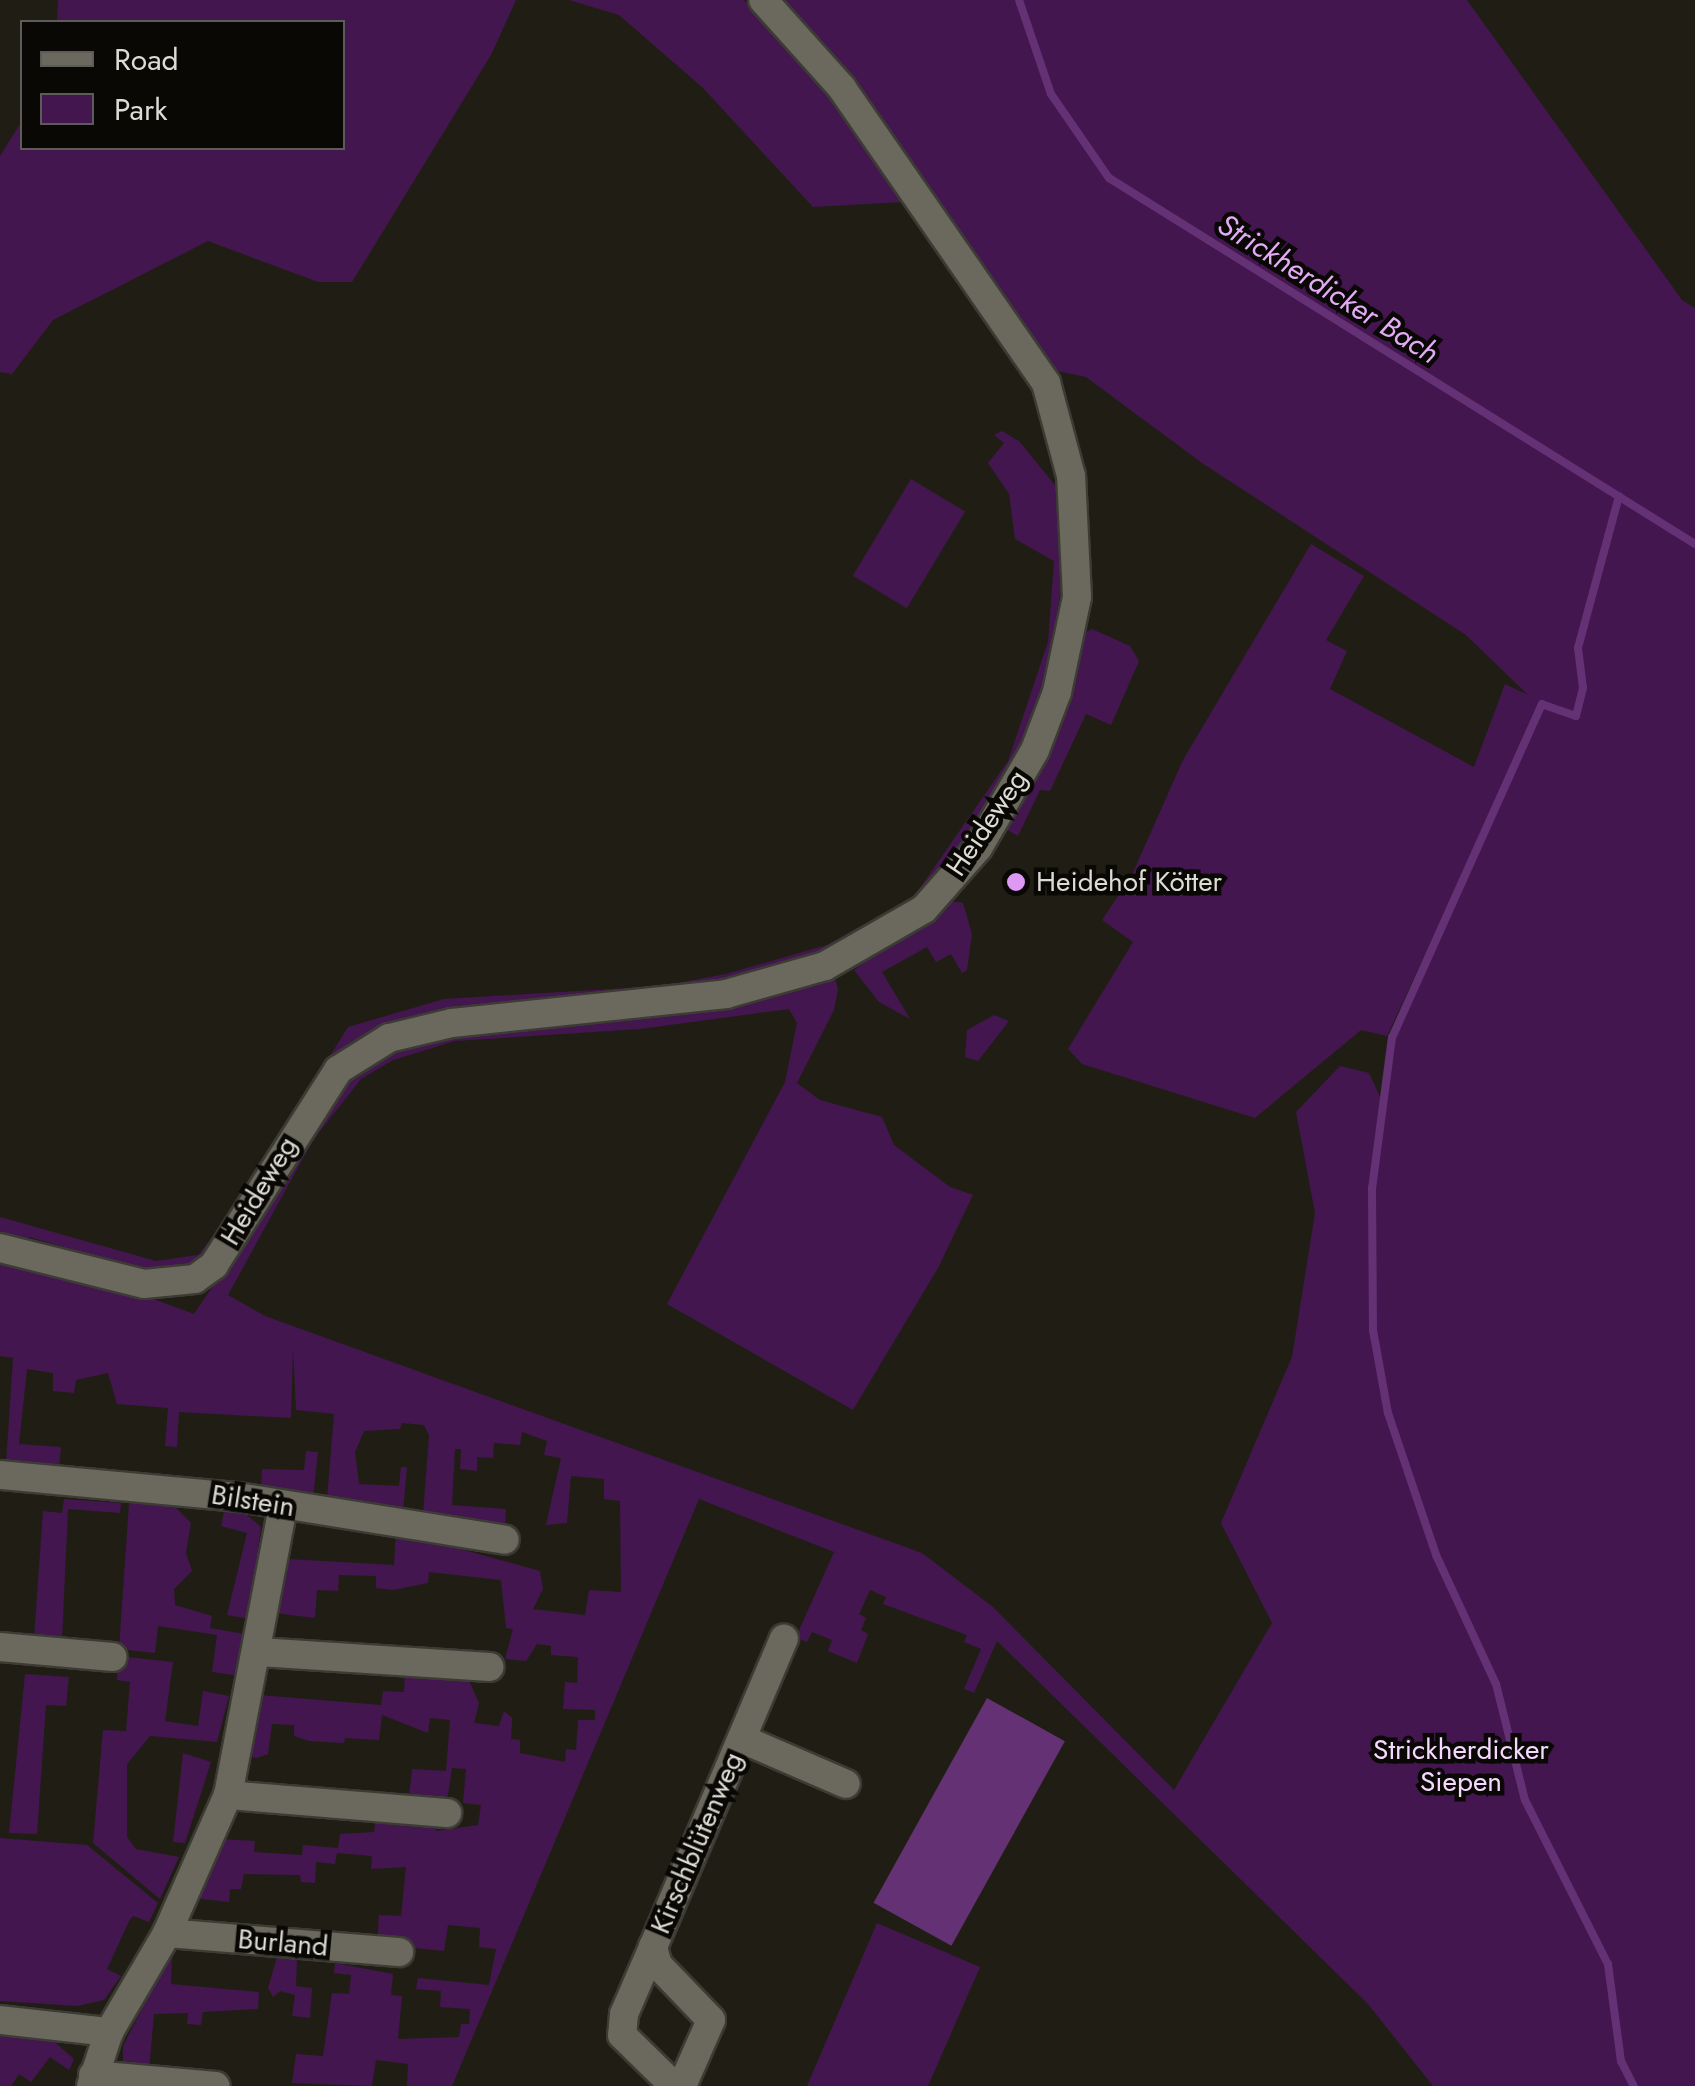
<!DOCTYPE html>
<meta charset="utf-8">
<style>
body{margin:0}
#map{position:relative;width:1695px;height:2086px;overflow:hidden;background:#201e14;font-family:Jost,sans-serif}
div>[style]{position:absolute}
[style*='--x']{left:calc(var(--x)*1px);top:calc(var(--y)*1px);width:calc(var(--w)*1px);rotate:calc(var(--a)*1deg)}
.green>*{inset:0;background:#431650;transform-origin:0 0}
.water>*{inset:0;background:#643274;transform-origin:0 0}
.stream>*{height:8px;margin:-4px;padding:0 4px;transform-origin:4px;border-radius:4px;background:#643274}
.roads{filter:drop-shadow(2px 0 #3c3b34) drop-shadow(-2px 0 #3c3b34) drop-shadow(0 2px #3c3b34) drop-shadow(0 -2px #3c3b34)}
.minor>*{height:28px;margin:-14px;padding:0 14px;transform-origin:14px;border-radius:14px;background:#6b685d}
.dots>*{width:28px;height:28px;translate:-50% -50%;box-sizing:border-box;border:5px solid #090805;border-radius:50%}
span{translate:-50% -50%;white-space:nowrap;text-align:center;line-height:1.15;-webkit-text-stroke:9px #090805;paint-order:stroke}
.street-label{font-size:28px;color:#dcdbd4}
.poi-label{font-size:28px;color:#dcdbd4}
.left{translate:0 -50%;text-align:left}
.park-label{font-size:28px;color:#f5d8fe}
.water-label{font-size:30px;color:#e3aaf5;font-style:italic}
.legend{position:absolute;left:20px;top:20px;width:325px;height:130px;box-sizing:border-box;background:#090805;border:2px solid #5d5c58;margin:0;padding:12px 18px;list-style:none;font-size:30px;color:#dcdbd4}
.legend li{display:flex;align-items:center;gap:20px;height:50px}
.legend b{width:50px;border:2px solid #5d5c58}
</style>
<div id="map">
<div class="green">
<i style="clip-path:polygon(58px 0,516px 0,491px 55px,352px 282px,318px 282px,208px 241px,53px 320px,12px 374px,0 372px,0 156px,22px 121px,22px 148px,342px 148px,342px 22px,57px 22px)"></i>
<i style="clip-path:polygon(569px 0,744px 0,836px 94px,919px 201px,813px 207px,703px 88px,619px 15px)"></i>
<i style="clip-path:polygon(evenodd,773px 0,1467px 0,1682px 300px,1695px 308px,1695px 2086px,1433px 2086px,1368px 2004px,997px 1641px,974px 1693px,964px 1689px,981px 1649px,964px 1642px,967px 1635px,883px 1604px,886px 1597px,870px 1590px,859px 1614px,866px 1618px,861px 1630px,868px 1634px,857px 1663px,828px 1651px,832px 1640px,812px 1632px,807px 1642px,796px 1637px,834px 1552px,699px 1499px,452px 2086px,407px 2086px,408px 2064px,376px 2060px,372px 2086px,292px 2083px,296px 2054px,323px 2056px,332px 1993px,349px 1994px,351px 1975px,334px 1973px,335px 1963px,393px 1974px,391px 1995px,402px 1996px,398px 2039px,459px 2037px,461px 2024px,469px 2024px,470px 2009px,440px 2007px,441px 1991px,416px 1989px,418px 1978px,489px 1985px,496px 1949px,479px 1947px,480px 1928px,448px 1925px,444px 1951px,377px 1944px,379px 1915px,401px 1916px,406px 1867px,371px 1869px,372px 1856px,337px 1853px,335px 1864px,316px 1862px,315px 1883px,301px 1882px,300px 1875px,244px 1874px,241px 1889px,230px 1889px,229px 1902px,194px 1898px,220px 1839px,255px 1841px,254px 1852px,302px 1855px,303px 1845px,338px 1848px,340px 1834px,374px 1832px,376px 1816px,434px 1821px,436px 1831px,478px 1825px,481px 1805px,463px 1803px,466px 1769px,452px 1768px,447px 1801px,409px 1798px,412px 1769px,446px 1771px,450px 1720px,430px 1718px,428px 1733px,382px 1715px,379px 1740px,345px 1738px,344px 1743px,309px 1741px,294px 1736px,294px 1725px,272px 1724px,268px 1754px,257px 1758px,244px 1755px,259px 1695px,381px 1705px,383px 1691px,404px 1692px,405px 1670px,466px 1674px,479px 1703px,474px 1723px,499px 1726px,504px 1711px,512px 1718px,511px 1739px,520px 1740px,520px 1753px,565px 1762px,566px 1749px,576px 1750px,578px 1720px,595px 1720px,595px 1710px,563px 1709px,565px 1682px,577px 1683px,578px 1657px,551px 1655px,551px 1646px,537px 1644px,526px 1661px,505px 1659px,513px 1629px,506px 1628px,501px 1580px,429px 1572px,428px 1583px,393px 1590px,376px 1588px,376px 1576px,339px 1575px,338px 1591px,317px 1590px,315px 1618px,298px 1616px,277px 1613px,287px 1559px,394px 1565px,396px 1531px,540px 1571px,543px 1589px,533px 1609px,585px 1615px,589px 1590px,621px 1592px,620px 1501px,604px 1499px,604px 1479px,571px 1476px,567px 1523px,546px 1525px,561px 1458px,544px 1455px,547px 1441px,522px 1432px,520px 1445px,494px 1443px,493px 1458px,477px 1457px,477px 1471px,460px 1469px,461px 1449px,455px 1449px,452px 1505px,506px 1509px,505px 1528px,423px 1515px,429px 1435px,424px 1425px,402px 1423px,400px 1429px,364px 1431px,355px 1452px,359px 1484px,399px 1486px,401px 1467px,407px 1467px,403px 1512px,327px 1498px,334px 1414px,296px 1410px,293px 1347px,291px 1418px,179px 1412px,177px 1447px,165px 1446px,168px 1408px,117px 1404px,108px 1373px,76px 1380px,74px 1393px,53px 1391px,53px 1373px,27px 1369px,19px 1444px,61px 1447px,59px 1470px,6px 1463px,13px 1358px,0 1356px,0 1217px,156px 1261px,198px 1255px,236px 1207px,348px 1027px,444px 999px,660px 986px,726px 974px,827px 945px,913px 898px,1008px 761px,1048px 642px,1054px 561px,1015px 539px,1009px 494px,988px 463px,1004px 443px,994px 435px,1002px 431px,1019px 441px,1058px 489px,1065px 566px,1044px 689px,1019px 751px,952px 863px,915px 903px,828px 954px,838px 989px,834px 1010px,797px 1083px,820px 1100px,882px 1117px,894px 1145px,950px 1187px,973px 1195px,938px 1268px,853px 1410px,667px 1304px,785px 1082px,797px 1023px,789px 1009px,640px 1029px,455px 1041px,393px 1060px,361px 1079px,313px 1140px,228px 1295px,265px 1316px,922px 1553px,993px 1607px,1174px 1790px,1272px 1623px,1221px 1523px,1292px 1357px,1315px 1213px,1296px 1112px,1340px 1066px,1369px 1073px,1384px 1105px,1392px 1037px,1542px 704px,1387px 1036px,1361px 1030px,1255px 1118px,1082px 1064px,1068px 1049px,1133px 942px,1102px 920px,1131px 877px,1183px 760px,1311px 544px,1364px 576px,1326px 640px,1347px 651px,1330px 689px,1474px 767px,1505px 684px,1528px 695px,1466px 635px,1202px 463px,1086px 377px,1052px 370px,773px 0,29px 1237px,158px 1274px,187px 1269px,219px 1277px,194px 1314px,14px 1248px,29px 1237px)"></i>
<i style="left:911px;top:479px;width:63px;height:113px;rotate:31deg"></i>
<i style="clip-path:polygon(1092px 629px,1130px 646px,1139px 661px,1111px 725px,1086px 714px,1050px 791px,1040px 790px,1018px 836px,1004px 828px,1080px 635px)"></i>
<i style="clip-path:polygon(949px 901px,963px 903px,972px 934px,967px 970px,962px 973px,951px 954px,936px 962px,927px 947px,882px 972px,910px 1019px,879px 1002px,854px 970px)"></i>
<i style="clip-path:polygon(994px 1015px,1009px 1021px,978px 1061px,965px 1057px,967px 1030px)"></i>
<i style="clip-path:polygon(306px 1451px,318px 1452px,313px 1498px,261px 1487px,262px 1469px,304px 1470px)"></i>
<i style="clip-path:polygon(64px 1499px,121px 1503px,120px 1513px,68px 1509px,62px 1639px,34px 1638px,43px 1511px,62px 1513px)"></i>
<i style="clip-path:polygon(129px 1503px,175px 1507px,191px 1523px,186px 1553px,192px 1571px,174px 1589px,175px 1605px,212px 1616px,210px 1628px,244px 1634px,234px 1675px,212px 1672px,217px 1635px,158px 1626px,155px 1653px,119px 1649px)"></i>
<i style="clip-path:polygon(224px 1511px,247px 1515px,261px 1527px,249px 1619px,227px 1615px,247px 1533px,221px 1526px)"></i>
<i style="clip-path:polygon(118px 1656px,173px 1662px,165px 1721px,198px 1726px,203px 1691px,229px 1696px,217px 1742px,150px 1736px,127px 1764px,127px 1837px,136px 1849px,179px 1857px,160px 1899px,93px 1843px,103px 1730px,126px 1731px,130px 1682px,117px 1680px)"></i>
<i style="clip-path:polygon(25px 1674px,69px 1677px,66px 1706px,46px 1705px,37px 1834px,9px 1833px)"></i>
<i style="clip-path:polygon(183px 1753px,211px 1762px,185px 1843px,173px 1842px)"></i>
<i style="clip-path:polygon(0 1838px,87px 1845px,158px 1903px,149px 1922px,133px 1916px,129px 1921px,107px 1969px,121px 1976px,104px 2000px,77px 2006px,0 2001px)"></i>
<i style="clip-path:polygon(877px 1923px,980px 1967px,928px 2086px,807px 2086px)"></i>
<i style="clip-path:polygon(172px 1950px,171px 1984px,259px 1992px,258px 2009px,203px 2012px,201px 2025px,187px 2024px,188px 2013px,154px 2014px,149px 2071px,123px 2067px,123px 2046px)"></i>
<i style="clip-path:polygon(277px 1957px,297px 1959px,296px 1986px,312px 1988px,310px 2018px,292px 2016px,295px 1995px,280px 1991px,273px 1997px,268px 1988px)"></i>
<i style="clip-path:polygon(0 2035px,49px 2037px,74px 2059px,69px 2070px,50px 2057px,31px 2082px,19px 2074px,11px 2086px,0 2086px)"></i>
</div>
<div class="water">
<i style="left:987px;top:1698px;width:89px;height:234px;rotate:29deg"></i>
</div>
<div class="stream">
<i style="--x:1019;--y:0;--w:99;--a:71.2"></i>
<i style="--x:1051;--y:94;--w:102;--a:55.4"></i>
<i style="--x:1109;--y:178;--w:691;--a:31.99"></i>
<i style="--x:1619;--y:496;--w:157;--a:105.1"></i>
<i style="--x:1578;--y:648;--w:40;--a:82.9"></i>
<i style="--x:1583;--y:688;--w:29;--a:104"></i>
<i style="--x:1576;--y:716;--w:36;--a:-161"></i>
<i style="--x:1542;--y:704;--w:365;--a:114.2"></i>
<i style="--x:1392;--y:1037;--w:152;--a:97.5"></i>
<i style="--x:1372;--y:1188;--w:142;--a:89.6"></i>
<i style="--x:1373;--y:1330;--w:84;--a:79.8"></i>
<i style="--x:1388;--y:1413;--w:150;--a:71.3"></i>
<i style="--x:1436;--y:1555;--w:142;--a:65.1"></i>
<i style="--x:1496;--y:1684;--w:120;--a:76"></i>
<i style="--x:1525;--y:1800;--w:184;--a:63.2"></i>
<i style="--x:1608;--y:1964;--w:98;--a:82.4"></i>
<i style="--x:1621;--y:2061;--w:28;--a:63"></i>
</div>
<div class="roads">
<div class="minor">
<i style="--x:0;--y:1248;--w:148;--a:14"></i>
<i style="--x:144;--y:1284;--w:51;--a:-5.6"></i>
<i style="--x:195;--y:1279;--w:24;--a:-36"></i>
<i style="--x:214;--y:1265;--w:231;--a:-57.5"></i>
<i style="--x:338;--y:1070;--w:60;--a:-32.1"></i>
<i style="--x:389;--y:1038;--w:65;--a:-13.4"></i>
<i style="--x:452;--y:1023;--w:276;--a:-6"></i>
<i style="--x:726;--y:994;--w:103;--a:-15.8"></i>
<i style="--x:825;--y:966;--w:114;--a:-29.9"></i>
<i style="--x:924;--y:909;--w:81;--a:-48.5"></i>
<i style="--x:978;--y:848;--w:113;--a:-59.8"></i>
<i style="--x:1035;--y:750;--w:62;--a:-69.2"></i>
<i style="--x:1057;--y:692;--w:97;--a:-78.1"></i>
<i style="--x:1077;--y:597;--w:121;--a:-92.8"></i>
<i style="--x:1071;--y:476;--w:96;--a:-105"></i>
<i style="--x:1046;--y:383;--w:359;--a:-124.7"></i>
<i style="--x:842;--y:88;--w:118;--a:-131.9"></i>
<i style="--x:0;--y:1475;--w:239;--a:5.3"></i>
<i style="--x:238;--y:1497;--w:270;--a:9.1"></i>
<i style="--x:0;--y:1647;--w:113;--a:5.1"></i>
<i style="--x:259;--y:1652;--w:231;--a:3.7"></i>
<i style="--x:742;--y:1739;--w:113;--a:23.4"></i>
<i style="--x:228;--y:1795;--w:220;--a:4.7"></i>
<i style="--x:167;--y:1933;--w:233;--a:4.7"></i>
<i style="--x:653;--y:1947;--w:73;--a:113.4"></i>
<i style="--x:624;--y:2014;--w:21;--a:95"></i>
<i style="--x:622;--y:2035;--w:73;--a:44.4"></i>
<i style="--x:0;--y:2020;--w:110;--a:6.3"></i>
<i style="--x:93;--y:2075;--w:123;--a:5.1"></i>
<i style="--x:91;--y:2086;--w:57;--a:-71.6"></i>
<i style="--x:109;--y:2032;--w:115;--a:-59.6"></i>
<i style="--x:167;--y:1933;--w:151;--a:-66.2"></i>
<i style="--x:228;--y:1795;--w:294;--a:-79.2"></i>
<i style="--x:682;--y:2086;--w:72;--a:-66.3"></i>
<i style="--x:711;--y:2020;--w:76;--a:-133.9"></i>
<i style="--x:658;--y:1965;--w:19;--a:-106"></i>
<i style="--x:653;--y:1947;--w:335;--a:-67"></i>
</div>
</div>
<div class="dots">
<i style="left:1016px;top:882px;background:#dd99f3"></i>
</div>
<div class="street-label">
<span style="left:987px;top:823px;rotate:-56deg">Heideweg</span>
<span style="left:259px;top:1191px;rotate:-59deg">Heideweg</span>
<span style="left:253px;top:1501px;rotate:9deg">Bilstein</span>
<span style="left:697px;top:1843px;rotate:-67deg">Kirschblütenweg</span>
<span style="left:283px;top:1943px;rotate:5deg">Burland</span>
</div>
<div class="poi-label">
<span class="left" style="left:1036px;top:882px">Heidehof Kötter</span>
</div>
<div class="park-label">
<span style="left:1461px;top:1766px">Strickherdicker<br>Siepen</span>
</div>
<div class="water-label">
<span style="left:1328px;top:289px;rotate:32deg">Strickherdicker Bach</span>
</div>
<ul class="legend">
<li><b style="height:12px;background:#6b685d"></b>Road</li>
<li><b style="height:28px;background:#431650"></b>Park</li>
</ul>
</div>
